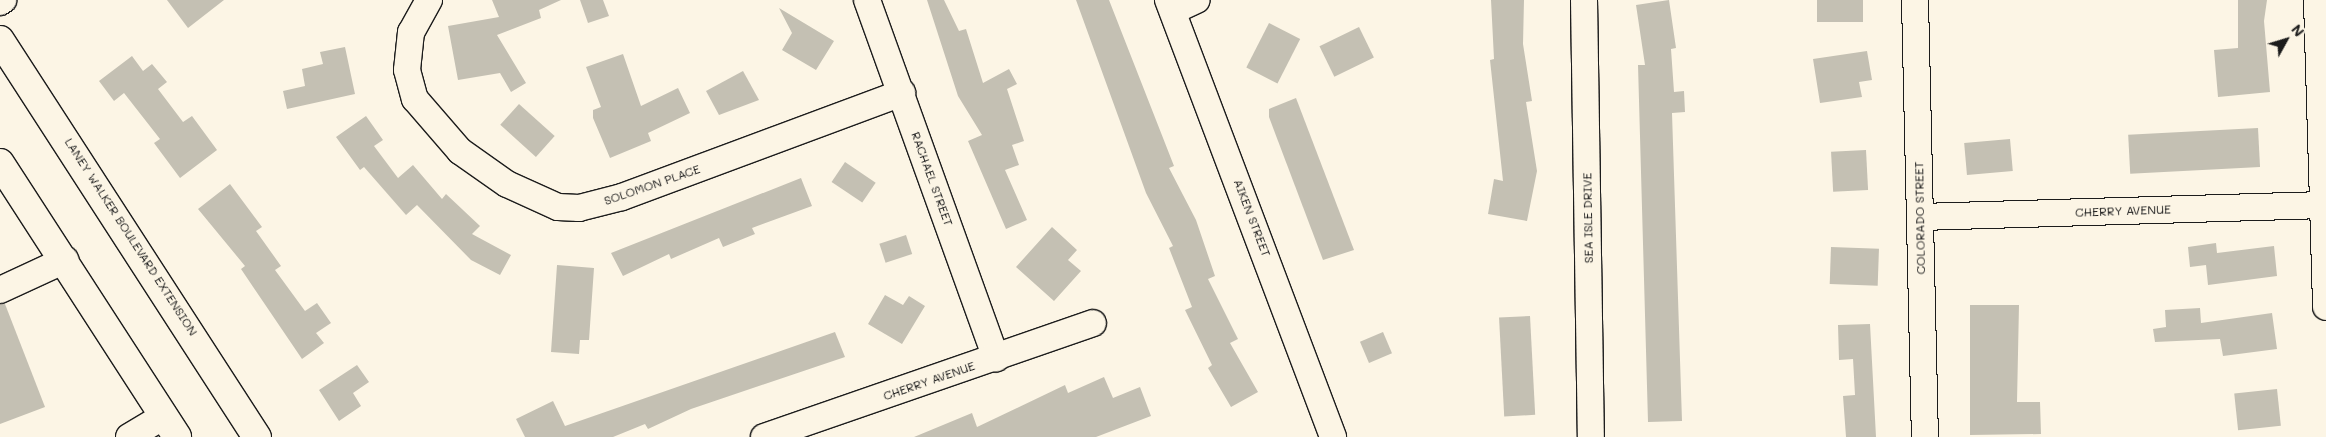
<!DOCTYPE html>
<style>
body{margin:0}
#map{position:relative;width:2326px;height:437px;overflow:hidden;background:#fcf5e5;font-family:Mali,sans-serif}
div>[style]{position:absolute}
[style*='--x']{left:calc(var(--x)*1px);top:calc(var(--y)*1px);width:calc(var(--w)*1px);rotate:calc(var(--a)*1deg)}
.building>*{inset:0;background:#c4c0b3;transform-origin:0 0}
.roads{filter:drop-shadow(1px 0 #1c1c1c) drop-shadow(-1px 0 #1c1c1c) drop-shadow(0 1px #1c1c1c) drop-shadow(0 -1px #1c1c1c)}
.minor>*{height:26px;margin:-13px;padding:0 13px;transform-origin:13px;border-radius:13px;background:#fcf5e5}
.major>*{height:28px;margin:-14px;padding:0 14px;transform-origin:14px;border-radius:14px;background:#fcf5e5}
span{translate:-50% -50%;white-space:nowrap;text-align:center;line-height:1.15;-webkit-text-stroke:4px #fcf5e5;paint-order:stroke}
.street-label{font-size:12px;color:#1c1c1c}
.north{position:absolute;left:2261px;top:15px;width:50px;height:50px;-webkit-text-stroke:4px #fcf5e5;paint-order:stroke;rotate:51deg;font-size:14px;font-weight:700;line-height:20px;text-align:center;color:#1c1c1c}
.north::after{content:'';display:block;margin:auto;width:18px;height:22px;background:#1c1c1c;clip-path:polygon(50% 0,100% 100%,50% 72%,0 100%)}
</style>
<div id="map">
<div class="building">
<i style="clip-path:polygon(167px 0,224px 0,188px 28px)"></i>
<i style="clip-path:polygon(492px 0,561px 0,539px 10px,541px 18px,497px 35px,526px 83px,511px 92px,500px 73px,458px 80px,448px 26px,499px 17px)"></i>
<i style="clip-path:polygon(580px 0,603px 0,609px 16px,588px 23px)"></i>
<i style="clip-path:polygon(927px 0,944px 0,959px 31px,966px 29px,983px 83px,1009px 69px,1017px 84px,1007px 89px,1024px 141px,1012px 145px,1019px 165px,1005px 170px,1027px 220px,1006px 229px,968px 141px,982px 135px,958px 96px)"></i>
<i style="clip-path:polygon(1076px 0,1109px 0,1174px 166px,1169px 168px,1196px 220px,1215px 276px,1208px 279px,1238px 339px,1230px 343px,1258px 392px,1231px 407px,1208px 368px,1212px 365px,1185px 310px,1192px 307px,1169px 248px,1173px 246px,1146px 193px)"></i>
<i style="clip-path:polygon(1491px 0,1524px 0,1523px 44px,1532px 101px,1526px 102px,1537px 171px,1527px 221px,1488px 214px,1494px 179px,1503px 181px,1490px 60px,1494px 59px)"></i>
<i style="clip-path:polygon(1669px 0,1676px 48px,1671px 49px,1674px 92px,1684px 91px,1685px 112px,1672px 113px,1682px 421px,1648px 422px,1638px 65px,1645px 65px,1636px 5px)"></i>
<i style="left:1817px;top:0;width:46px;height:22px"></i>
<i style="clip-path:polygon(2238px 0,2267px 0,2264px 21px,2270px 92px,2218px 97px,2214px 50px,2238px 48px)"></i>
<i style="clip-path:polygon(779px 8px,834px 41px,816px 70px,782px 50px,792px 33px)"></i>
<i style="left:1269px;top:23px;width:35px;height:50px;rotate:27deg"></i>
<i style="left:1359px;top:27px;width:34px;height:44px;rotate:64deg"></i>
<i style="clip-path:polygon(345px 47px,355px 94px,287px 109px,283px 91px,305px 86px,302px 69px,323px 64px,320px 52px)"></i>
<i style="clip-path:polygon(1867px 51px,1872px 80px,1859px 82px,1862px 97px,1820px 103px,1813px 59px)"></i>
<i style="clip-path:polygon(623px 54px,641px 106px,678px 88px,690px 113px,648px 133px,651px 141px,610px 158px,593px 118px,593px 110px,601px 107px,586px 67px)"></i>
<i style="clip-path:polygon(132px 56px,143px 71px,152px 64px,167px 82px,158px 89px,183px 122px,192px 116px,217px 150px,180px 178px,154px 143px,160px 139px,124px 93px,114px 101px,99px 81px)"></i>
<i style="clip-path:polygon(743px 71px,759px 100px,719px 115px,706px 91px)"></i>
<i style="clip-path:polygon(1296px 98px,1354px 250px,1323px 260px,1269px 117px,1269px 109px)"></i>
<i style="left:519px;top:104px;width:48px;height:28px;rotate:42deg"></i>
<i style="clip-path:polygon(366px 116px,383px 140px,374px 146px,398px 178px,413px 165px,442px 199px,446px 194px,480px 226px,472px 234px,511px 255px,500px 275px,471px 260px,417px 205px,406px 215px,364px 167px,360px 170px,336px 137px)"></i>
<i style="left:2258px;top:128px;width:39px;height:130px;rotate:87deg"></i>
<i style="left:2010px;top:139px;width:32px;height:46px;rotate:85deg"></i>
<i style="left:1866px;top:150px;width:40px;height:35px;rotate:87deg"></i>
<i style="left:845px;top:162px;width:37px;height:24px;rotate:34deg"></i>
<i style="clip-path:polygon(801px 178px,812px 206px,752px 228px,755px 234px,723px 247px,719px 238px,671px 259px,669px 254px,623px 276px,611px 253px)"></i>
<i style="clip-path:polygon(230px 184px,262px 227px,256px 231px,281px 266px,275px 270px,305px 311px,317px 303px,331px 323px,316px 333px,324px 343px,302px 359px,241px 269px,245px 266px,198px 209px)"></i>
<i style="clip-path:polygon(1052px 227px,1077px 250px,1068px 260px,1081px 271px,1054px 301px,1016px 267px)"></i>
<i style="left:906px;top:235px;width:20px;height:28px;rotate:72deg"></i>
<i style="clip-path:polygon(2216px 243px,2217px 253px,2274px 246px,2277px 276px,2208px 285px,2206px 265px,2190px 267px,2188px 247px)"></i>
<i style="left:1831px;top:247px;width:48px;height:37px;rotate:2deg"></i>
<i style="clip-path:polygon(557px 265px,594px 268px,589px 340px,580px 340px,579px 354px,551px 352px)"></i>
<i style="clip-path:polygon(885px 295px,903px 305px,909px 296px,925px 306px,902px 344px,868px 324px)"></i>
<i style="clip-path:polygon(5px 304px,45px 407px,0 424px,0 305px)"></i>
<i style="clip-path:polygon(1970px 305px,2019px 305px,2017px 402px,2040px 402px,2041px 434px,1970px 435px)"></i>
<i style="clip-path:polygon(2200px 308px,2201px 323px,2272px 313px,2277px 349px,2223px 356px,2220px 339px,2155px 342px,2153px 329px,2166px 327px,2165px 310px)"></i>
<i style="left:1530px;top:316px;width:99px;height:31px;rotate:87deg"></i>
<i style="clip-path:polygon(1870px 324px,1876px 437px,1846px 437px,1843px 396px,1855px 395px,1853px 359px,1839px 360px,1838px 325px)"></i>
<i style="clip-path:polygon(835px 332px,845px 357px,691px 409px,648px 429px,645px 424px,613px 437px,525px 437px,516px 419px,553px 401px,565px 426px)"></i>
<i style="left:1383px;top:332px;width:23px;height:25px;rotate:67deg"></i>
<i style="clip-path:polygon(357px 365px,369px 382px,353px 393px,361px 406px,339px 421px,319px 390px)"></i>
<i style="clip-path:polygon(1104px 377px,1113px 398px,1140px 387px,1151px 416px,1096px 437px,914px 437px,972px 413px,977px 427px,1065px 385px,1068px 393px)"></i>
<i style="left:2277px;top:389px;width:37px;height:43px;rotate:84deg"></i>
</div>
<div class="roads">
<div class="minor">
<i style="--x:429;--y:0;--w:37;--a:119"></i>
<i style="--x:411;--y:32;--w:38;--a:96"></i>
<i style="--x:407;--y:70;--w:30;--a:75"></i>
<i style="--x:415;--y:99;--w:69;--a:49.1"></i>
<i style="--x:460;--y:151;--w:57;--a:35.1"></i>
<i style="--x:507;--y:184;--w:56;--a:24.3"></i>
<i style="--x:558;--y:207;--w:21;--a:3"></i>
<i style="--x:579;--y:208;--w:44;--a:-14.3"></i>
<i style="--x:622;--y:197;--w:299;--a:-20.4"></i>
<i style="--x:867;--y:0;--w:381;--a:70.2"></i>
<i style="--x:1168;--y:0;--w:467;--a:69.3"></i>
<i style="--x:1584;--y:0;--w:437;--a:89.1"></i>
<i style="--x:1915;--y:0;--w:437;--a:88.7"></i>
<i style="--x:2317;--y:0;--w:307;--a:88.3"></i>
<i style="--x:0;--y:2;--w:4;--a:-34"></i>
<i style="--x:1173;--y:11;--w:26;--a:-25"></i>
<i style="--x:1920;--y:217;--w:406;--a:-1.7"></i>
<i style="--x:0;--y:290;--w:72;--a:-24.8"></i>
<i style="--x:129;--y:437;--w:41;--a:-31"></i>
<i style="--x:764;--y:437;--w:348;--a:-19.1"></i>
</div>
<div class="major">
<i style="--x:0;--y:40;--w:473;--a:57.1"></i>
<i style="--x:0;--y:163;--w:326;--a:57.1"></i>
</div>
</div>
<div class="street-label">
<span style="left:932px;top:179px;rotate:70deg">RACHAEL STREET</span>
<span style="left:652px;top:185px;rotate:-19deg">SOLOMON PLACE</span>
<span style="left:2123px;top:211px;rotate:-2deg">CHERRY AVENUE</span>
<span style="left:1252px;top:218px;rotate:69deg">AIKEN STREET</span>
<span style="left:1588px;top:218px;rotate:-91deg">SEA ISLE DRIVE</span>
<span style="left:1920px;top:218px;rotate:-91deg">COLORADO STREET</span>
<span style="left:131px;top:237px;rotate:57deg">LANEY WALKER BOULEVARD EXTENSION</span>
<span style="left:929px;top:381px;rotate:-19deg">CHERRY AVENUE</span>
</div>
<div class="north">N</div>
</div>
